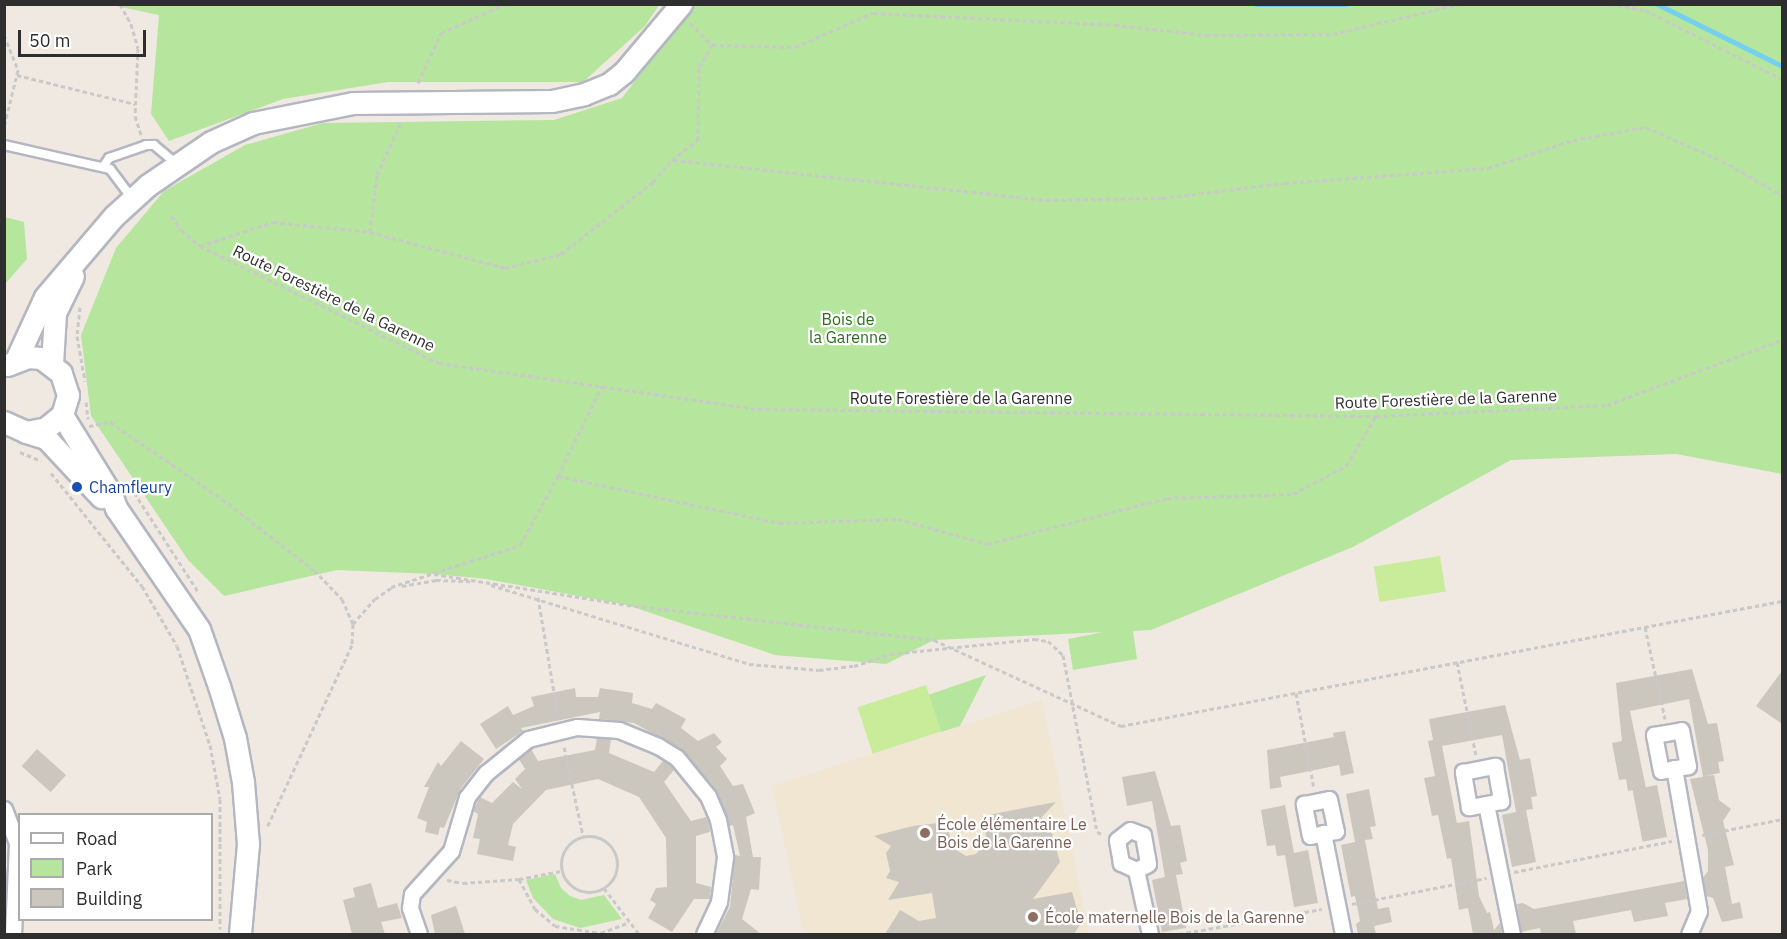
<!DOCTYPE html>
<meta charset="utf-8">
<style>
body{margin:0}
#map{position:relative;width:1787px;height:939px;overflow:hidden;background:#efe9e1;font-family:"IBM Plex Sans",sans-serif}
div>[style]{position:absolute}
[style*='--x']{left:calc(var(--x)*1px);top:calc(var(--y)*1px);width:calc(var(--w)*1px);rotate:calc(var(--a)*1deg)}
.education>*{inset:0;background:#f0e6d1}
.green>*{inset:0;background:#b6e59e}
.pitch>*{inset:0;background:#c9ec9a;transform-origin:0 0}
.stream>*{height:5px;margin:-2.5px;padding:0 2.5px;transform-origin:2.5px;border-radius:2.5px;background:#75cff0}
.building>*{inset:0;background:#cbc7bf;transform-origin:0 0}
.path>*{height:3px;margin-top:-1.5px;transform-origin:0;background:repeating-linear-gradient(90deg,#c9c9c9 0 4.5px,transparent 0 7.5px)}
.path>.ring{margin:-1.5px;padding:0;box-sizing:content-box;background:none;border:3px solid #c9c9c9;border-radius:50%}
.roads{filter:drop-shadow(2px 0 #b4b7c1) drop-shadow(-2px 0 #b4b7c1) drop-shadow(0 2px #b4b7c1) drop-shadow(0 -2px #b4b7c1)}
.lane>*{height:8px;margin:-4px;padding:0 4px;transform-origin:4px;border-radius:4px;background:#fff}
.street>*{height:15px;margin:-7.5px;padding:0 7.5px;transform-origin:7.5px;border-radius:7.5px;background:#fff}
.secondary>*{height:21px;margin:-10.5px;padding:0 10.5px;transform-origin:10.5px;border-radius:10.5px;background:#fff}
.dots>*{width:16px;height:16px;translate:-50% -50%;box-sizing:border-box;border:3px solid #fff;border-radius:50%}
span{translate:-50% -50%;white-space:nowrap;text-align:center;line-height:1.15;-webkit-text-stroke:4.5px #fff;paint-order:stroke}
.street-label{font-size:16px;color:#2e2e2e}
.park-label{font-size:16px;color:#2c6e1b}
.transit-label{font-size:16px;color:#164399}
.left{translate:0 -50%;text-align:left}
.education-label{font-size:16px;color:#785e54}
.frame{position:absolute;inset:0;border:6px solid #2e2e2e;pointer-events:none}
.legend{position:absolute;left:18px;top:813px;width:195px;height:108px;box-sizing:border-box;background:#fff;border:2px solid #ababab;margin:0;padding:8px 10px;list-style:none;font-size:18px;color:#2e2e2e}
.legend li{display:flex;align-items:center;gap:12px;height:30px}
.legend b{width:30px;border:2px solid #ababab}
.scale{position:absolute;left:18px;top:30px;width:128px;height:27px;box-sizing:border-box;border:3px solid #2e2e2e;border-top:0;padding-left:8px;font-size:18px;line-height:21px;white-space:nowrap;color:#2e2e2e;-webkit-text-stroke:4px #fff;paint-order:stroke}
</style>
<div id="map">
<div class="education">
<i style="clip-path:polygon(1042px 700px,1089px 934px,804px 934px,772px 786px)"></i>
</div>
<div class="green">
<i style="clip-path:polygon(112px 5px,659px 5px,645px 26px,583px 82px,388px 82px,283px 99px,169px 141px,151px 114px,159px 15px)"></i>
<i style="clip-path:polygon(693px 5px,1782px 5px,1782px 474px,1676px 454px,1511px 460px,1353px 547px,1151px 630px,1133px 631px,1137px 659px,1073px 670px,1068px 639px,1104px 632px,934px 640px,886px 664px,775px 655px,627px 605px,486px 579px,434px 574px,337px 570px,224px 596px,188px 560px,91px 416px,81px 335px,116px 248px,164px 191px,245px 145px,323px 123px,554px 120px,622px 98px)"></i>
<i style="clip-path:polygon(5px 217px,24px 222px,27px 259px,5px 284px)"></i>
<i style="clip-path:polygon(986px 675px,960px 726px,941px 732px,928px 695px)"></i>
<i style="clip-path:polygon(555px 874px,561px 888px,570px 896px,581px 900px,604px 895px,622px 919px,580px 928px,553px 919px,533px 898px,526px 880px)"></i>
</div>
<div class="pitch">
<i style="left:1440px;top:556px;width:36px;height:67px;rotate:81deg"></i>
<i style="left:926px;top:685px;width:49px;height:72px;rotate:72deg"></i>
</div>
<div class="stream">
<i style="--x:1256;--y:4;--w:90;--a:0"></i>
<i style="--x:1657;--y:4;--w:140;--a:26.4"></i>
</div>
<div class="building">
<i style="clip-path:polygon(1692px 669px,1708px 724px,1717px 723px,1724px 761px,1718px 762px,1720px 773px,1704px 776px,1714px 775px,1719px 800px,1731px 809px,1723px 821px,1734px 865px,1725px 867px,1732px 904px,1740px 902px,1743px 918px,1722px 922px,1713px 898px,1706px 896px,1703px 878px,1708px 871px,1708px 850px,1690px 779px,1703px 777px,1689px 699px,1630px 711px,1646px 788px,1628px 791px,1626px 779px,1619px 780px,1612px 743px,1622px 741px,1616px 683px)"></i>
<i style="clip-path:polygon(1782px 671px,1782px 724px,1756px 706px)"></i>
<i style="clip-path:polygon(575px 688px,576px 697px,598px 697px,600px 688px,633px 693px,632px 703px,652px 709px,656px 703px,686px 719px,681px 728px,698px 741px,714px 733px,722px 742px,716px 747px,727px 759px,720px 766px,733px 786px,743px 784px,755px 813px,746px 817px,753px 857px,761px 857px,759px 890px,751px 889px,742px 919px,761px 934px,716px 934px,730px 907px,735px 855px,740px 856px,733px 825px,729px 826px,717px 792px,682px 750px,634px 723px,599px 719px,600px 712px,521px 728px,523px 731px,496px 749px,480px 724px,508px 706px,513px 715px,534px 706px,531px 697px)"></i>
<i style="clip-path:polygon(1505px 705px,1520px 760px,1530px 758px,1537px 796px,1531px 797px,1533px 809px,1526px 810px,1536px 862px,1512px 867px,1502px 815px,1516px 812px,1502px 735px,1442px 746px,1457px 823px,1469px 821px,1479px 896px,1487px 913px,1490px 912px,1494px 930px,1500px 923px,1502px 934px,1473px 934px,1468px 908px,1459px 910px,1451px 858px,1447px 859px,1438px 815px,1432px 816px,1424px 778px,1435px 776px,1428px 741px,1433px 740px,1429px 719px)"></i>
<i style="clip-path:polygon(1345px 731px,1354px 773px,1341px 776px,1339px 765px,1325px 768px,1280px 777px,1282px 787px,1270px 789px,1267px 750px,1334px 737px,1333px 733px)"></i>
<i style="clip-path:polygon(597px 738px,611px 739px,609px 753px,654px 772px,663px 761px,670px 765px,674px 770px,664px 782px,691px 821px,706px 817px,709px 823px,710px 832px,696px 836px,696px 883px,711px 887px,710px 899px,694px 899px,672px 932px,648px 918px,656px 904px,650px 900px,656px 888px,667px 887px,666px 838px,639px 797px,598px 779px,546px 790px,513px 824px,508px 845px,516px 847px,513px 861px,477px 854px,480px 839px,473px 838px,478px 814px,473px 811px,480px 797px,492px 803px,513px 782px,522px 789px,515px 779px,525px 769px,519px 759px,531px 749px,538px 761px,595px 750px)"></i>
<i style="clip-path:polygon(461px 741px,484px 759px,461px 788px,444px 828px,440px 827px,438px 835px,425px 832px,427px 822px,417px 818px,429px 787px,424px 787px,438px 762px,441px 766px)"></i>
<i style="left:37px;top:749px;width:39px;height:23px;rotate:42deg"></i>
<i style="clip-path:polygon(1155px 771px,1171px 826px,1180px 825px,1187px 861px,1180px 863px,1183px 874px,1176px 875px,1186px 928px,1162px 932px,1152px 880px,1165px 877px,1152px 801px,1127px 806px,1122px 777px)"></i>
<i style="left:1657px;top:785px;width:53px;height:25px;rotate:79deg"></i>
<i style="clip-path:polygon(1369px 789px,1376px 826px,1370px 827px,1373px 839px,1365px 840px,1378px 909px,1389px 907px,1392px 922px,1374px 926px,1376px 934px,1358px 934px,1356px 924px,1360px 921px,1355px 896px,1351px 897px,1341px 845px,1355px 842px,1346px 794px)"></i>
<i style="clip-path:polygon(1056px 802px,1041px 818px,1049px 823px,1060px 862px,1033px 899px,1072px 892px,1081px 923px,1074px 934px,885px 934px,900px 910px,919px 921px,936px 918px,932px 893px,888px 900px,899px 882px,886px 878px,890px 871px,886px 853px,891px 846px,874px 836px,913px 826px,947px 822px,950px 837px,945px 843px,966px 856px,976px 854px,987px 841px,982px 816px)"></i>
<i style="clip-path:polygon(1285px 805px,1294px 853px,1308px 850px,1318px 903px,1294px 907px,1285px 855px,1277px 856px,1275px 845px,1267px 846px,1261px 810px)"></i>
<i style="clip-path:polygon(1684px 881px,1687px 899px,1665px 903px,1668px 916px,1634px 922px,1631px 910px,1573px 921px,1576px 934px,1541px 934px,1540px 928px,1521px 932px,1517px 904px,1523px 903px,1534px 909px)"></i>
<i style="clip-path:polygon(371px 883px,378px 908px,397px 903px,402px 918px,381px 922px,385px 934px,352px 934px,343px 900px,355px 897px,353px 888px)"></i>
<i style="clip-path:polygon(456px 906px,465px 934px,435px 934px,431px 915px)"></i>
</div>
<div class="path">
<i style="--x:120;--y:4;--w:23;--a:61"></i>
<i style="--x:131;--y:24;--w:25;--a:74"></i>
<i style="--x:138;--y:48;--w:68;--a:92.5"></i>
<i style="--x:135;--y:116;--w:20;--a:72"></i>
<i style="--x:1610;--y:4;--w:36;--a:10"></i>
<i style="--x:1645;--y:10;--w:153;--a:26.7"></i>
<i style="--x:690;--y:23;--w:31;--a:45"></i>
<i style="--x:4;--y:35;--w:38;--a:68"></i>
<i style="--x:18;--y:70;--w:59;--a:103.8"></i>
<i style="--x:17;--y:75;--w:122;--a:13.8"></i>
<i style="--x:418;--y:83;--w:55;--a:-65.3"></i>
<i style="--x:441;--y:33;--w:70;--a:-24.4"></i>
<i style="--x:673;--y:160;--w:375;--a:6.1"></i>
<i style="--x:1046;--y:200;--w:116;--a:-1"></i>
<i style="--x:1162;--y:198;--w:124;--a:-7"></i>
<i style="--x:1285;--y:183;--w:204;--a:-4.2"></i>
<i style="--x:1488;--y:168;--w:89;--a:-18.2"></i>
<i style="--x:1573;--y:140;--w:74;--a:-10.1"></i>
<i style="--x:1646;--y:127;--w:83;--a:24.1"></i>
<i style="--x:1722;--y:161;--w:69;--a:29.5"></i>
<i style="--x:171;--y:216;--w:17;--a:54"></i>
<i style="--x:181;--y:230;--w:25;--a:40"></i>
<i style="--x:200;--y:246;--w:266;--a:26.1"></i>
<i style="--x:439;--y:363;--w:322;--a:8.2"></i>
<i style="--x:758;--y:409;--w:618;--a:0.65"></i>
<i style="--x:1376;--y:416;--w:231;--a:-2.7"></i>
<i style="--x:1607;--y:405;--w:187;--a:-20.4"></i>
<i style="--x:370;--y:232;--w:57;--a:-83"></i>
<i style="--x:377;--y:175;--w:58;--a:-65.6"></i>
<i style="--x:200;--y:246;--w:77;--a:-18.2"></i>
<i style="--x:273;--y:222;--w:98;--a:5.9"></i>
<i style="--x:370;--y:232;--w:140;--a:14.9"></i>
<i style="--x:505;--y:268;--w:58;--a:-14"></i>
<i style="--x:561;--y:254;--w:117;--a:-38"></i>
<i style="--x:653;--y:182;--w:29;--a:-49"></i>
<i style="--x:672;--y:160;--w:33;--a:-38"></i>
<i style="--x:698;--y:140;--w:73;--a:-89.2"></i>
<i style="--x:699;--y:67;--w:26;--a:-59"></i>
<i style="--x:712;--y:45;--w:83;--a:1.4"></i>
<i style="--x:795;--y:47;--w:85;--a:-23.6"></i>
<i style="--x:873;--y:13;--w:242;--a:2.8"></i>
<i style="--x:1115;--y:25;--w:92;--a:6.3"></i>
<i style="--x:1206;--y:35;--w:127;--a:-0.5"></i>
<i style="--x:1333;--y:34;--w:130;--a:-13.4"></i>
<i style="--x:80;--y:307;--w:29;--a:96"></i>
<i style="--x:77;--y:336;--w:46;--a:79.9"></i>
<i style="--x:86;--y:402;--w:17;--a:83"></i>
<i style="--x:89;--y:426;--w:21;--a:-11"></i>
<i style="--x:110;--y:422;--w:136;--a:34.5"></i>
<i style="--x:222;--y:499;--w:116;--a:37.7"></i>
<i style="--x:314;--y:570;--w:40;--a:46"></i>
<i style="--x:342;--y:599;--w:27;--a:66"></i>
<i style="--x:353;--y:624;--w:21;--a:93"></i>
<i style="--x:352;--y:645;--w:201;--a:115"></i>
<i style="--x:20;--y:452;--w:23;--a:23"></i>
<i style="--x:51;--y:473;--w:145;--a:51.2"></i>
<i style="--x:142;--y:586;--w:69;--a:59.7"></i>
<i style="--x:177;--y:646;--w:104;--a:71.6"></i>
<i style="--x:210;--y:745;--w:55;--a:79.5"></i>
<i style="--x:220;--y:799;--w:130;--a:90"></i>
<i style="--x:558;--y:476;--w:100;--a:-63.9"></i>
<i style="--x:130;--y:486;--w:127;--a:57.2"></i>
<i style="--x:434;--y:574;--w:195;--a:9.1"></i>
<i style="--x:627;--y:605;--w:309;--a:6.5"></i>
<i style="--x:934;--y:640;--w:206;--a:24.7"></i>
<i style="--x:1121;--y:726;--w:673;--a:-10.71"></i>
<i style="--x:491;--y:585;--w:270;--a:17"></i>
<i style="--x:749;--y:664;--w:70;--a:4.9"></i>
<i style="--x:819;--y:670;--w:35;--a:-7"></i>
<i style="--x:854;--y:666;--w:38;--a:-18"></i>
<i style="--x:890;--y:654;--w:145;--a:-5.9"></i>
<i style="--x:1034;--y:639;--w:14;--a:8"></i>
<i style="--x:1048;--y:641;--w:21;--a:43"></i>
<i style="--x:1063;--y:655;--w:180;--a:79.1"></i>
<i style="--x:1097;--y:832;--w:5;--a:22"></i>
<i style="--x:402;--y:586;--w:35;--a:-10"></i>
<i style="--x:436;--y:580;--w:34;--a:2"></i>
<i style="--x:391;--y:587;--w:136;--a:-18"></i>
<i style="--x:520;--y:545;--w:79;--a:-61.2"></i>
<i style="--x:558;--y:476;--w:226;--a:12"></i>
<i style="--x:779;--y:523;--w:119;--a:-1.9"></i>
<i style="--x:898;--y:519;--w:93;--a:15.5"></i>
<i style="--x:988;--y:544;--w:185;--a:-14.4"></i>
<i style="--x:1167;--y:498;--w:126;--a:-1.8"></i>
<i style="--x:1293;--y:494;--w:60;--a:-27.8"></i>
<i style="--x:1346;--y:466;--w:58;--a:-59"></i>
<i style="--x:538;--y:597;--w:122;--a:80.5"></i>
<i style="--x:353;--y:624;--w:33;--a:-49"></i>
<i style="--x:375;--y:599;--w:21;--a:-35"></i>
<i style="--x:1645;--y:627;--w:94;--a:77.7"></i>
<i style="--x:1457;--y:662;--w:95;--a:78.5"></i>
<i style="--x:1296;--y:693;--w:97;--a:79.3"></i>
<i style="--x:564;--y:747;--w:91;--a:77.9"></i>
<i style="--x:1702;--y:835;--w:82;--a:-11.3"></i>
<i class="ring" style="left:561px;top:836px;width:53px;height:53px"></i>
<i style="--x:1514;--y:872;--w:161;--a:-11.1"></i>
<i style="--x:519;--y:879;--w:34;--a:62"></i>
<i style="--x:535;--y:909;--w:26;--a:40"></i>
<i style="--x:555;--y:926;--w:47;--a:8.7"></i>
<i style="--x:601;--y:933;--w:30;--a:-21"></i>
<i style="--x:447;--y:880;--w:16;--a:11"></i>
<i style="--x:463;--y:883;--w:56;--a:-4.1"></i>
<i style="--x:519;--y:879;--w:43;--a:-10.8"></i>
<i style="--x:604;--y:888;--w:58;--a:52.7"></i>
<i style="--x:1352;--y:904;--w:137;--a:-10.9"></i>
<i style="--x:1179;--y:934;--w:145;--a:-9.9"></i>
</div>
<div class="roads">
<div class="lane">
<i style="--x:4;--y:145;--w:109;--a:12.8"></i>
<i style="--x:110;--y:169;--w:36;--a:53"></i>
<i style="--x:103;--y:167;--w:11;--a:-56"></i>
<i style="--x:109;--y:158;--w:39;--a:-19"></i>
<i style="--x:146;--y:145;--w:8;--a:0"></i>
<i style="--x:154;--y:145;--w:30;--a:40"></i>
</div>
<div class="street">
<i style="--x:1681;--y:730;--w:37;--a:79"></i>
<i style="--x:1688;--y:766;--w:27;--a:170"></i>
<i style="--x:1661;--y:771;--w:37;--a:-101"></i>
<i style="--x:1654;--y:735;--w:27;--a:-10"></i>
<i style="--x:1495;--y:766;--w:36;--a:80"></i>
<i style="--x:1501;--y:801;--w:33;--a:169"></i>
<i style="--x:1469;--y:807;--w:36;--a:-100"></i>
<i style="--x:1463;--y:772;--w:33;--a:-11"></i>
<i style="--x:1674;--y:768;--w:145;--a:80.1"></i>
<i style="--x:1699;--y:911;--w:25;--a:113"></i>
<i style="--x:1329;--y:799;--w:33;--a:78"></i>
<i style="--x:1336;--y:831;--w:26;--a:169"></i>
<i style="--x:1310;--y:836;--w:33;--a:-101"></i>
<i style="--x:1304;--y:804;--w:25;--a:-11"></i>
<i style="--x:1486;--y:804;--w:133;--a:78.7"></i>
<i style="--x:4;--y:809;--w:36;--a:69"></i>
<i style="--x:17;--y:843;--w:91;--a:92.5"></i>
<i style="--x:1130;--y:830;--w:14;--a:21"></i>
<i style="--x:1143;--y:835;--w:29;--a:80"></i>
<i style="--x:1148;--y:864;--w:13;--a:153"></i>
<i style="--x:1136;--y:870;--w:17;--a:-155"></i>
<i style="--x:1121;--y:863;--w:23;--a:-100"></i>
<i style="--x:1117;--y:840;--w:16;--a:-38"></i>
<i style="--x:1323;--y:833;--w:103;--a:78.8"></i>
<i style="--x:1136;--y:870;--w:66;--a:77.7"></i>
<i style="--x:419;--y:934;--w:28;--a:-109"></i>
<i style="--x:410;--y:908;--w:14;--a:-82"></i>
<i style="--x:412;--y:894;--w:58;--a:-47.8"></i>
<i style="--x:451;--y:851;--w:56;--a:-73.5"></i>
<i style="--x:467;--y:797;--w:31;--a:-52"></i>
<i style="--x:486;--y:773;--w:54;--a:-39"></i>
<i style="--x:528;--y:739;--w:50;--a:-13.8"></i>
<i style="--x:577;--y:727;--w:42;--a:4.1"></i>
<i style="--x:619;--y:730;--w:42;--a:22.3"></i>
<i style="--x:658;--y:746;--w:22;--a:32"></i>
<i style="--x:677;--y:758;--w:49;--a:50.8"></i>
<i style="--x:708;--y:796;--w:26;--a:67"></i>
<i style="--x:718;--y:820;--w:38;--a:79"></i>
<i style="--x:725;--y:857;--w:45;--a:97.6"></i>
<i style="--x:719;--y:902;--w:35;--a:115"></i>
</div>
<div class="secondary">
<i style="--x:16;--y:360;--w:69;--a:-65.3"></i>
<i style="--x:45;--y:297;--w:106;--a:-49.6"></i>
<i style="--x:114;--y:216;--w:46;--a:-42.4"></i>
<i style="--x:148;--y:185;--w:76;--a:-34.3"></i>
<i style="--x:211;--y:142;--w:46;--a:-24.3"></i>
<i style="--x:253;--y:123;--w:102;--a:-11.3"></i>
<i style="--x:353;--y:103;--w:199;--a:-0.6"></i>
<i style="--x:552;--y:101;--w:33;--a:-12"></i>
<i style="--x:584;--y:94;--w:27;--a:-22"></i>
<i style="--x:609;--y:84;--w:19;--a:-39"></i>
<i style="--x:624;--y:72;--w:89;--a:-50"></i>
<i style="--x:52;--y:364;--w:51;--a:-86.6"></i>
<i style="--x:55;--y:313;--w:41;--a:-64.1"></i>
<i style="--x:62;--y:415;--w:95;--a:58.3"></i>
<i style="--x:112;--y:496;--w:13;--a:72"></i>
<i style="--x:116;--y:508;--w:147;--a:55.6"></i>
<i style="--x:199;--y:629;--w:60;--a:70.7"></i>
<i style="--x:219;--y:686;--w:54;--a:72.9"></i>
<i style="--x:235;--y:738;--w:45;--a:79.7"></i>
<i style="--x:243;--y:782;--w:62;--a:85.4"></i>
<i style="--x:248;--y:844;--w:90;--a:95.1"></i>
<i style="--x:4;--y:422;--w:24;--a:24"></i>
<i style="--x:26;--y:432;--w:20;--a:-11"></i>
<i style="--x:46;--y:428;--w:21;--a:-39"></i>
<i style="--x:62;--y:415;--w:21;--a:-73"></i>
<i style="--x:68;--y:395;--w:23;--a:-108"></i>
<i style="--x:61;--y:373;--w:25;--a:-143"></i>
<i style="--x:41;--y:358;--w:13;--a:-176"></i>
<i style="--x:28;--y:357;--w:22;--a:159"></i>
<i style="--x:26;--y:432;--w:21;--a:17"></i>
<i style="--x:46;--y:438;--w:81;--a:47"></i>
</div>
</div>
<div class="dots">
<i style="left:77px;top:487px;background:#1a4fb4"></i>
<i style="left:925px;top:833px;background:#8d6e63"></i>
<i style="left:1033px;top:917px;background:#8d6e63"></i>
</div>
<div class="street-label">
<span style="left:334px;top:298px;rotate:26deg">Route Forestière de la Garenne</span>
<span style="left:961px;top:398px">Route Forestière de la Garenne</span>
<span style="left:1446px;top:399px;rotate:-2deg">Route Forestière de la Garenne</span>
</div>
<div class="park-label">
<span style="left:848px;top:328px">Bois de<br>la Garenne</span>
</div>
<div class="transit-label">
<span class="left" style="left:89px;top:487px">Chamfleury</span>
</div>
<div class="education-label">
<span class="left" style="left:937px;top:833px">École élémentaire Le<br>Bois de la Garenne</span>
<span class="left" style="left:1045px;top:917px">École maternelle Bois de la Garenne</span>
</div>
<div class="frame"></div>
<ul class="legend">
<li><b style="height:8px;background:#fff"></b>Road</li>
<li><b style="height:16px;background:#b6e59e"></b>Park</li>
<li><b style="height:16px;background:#cbc7bf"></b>Building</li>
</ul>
<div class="scale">50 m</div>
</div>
